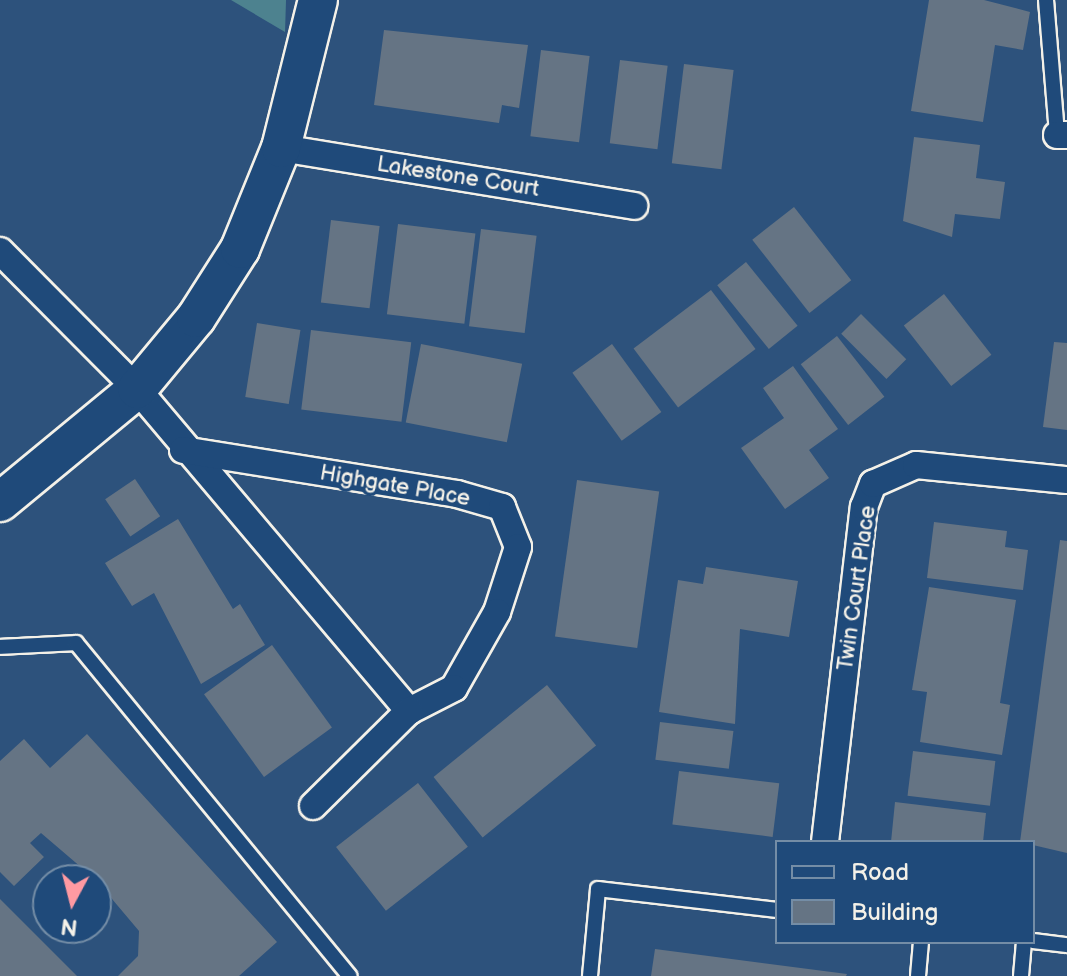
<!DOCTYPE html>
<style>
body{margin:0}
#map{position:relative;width:1067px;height:976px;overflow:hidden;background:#2d527c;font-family:"Balsamiq Sans",sans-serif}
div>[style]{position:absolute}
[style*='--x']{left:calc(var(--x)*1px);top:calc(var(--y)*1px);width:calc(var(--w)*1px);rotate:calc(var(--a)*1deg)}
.green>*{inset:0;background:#4d828f}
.building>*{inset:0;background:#657484;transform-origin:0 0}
.roads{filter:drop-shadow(2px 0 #f4f1e8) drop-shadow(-2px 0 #f4f1e8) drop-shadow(0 2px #f4f1e8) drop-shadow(0 -2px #f4f1e8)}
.lane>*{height:14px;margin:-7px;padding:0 7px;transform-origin:7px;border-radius:7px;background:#1f4a7a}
.street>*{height:26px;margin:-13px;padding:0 13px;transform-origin:13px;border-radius:13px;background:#1f4a7a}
.secondary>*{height:38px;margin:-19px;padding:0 19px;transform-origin:19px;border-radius:19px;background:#1f4a7a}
span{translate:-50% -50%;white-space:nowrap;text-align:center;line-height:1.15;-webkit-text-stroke:7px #1f4a7a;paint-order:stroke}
.street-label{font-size:22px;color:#f4f1e8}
.legend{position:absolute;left:775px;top:840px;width:260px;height:104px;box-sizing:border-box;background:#1f4a7a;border:2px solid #748da6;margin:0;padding:10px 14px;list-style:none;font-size:24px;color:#f4f1e8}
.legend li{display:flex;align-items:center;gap:16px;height:40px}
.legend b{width:40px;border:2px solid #748da6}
.north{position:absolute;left:32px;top:864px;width:80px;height:80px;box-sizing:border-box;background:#1f4a7a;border:2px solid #748da6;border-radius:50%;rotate:187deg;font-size:22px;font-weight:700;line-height:32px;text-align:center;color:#f4f1e8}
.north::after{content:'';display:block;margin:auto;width:28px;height:36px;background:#ff9aa2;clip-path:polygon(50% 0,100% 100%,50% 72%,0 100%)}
</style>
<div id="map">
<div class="green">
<i style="clip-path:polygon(231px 0,286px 0,285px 32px)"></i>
</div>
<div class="building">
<i style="clip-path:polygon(929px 0,984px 0,1030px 12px,1023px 50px,995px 45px,983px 122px,911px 111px)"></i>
<i style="clip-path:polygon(384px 30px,528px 45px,519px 108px,502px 105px,499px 123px,374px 105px)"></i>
<i style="left:541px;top:50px;width:49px;height:87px;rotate:7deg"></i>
<i style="left:620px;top:60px;width:48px;height:84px;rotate:7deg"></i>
<i style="left:684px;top:64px;width:50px;height:100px;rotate:7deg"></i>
<i style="clip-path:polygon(914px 137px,980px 145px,976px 178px,1005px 182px,1000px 219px,955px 214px,952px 237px,903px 221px)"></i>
<i style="left:794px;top:207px;width:93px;height:53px;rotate:52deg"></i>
<i style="left:331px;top:220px;width:49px;height:83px;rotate:7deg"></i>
<i style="left:398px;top:224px;width:78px;height:91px;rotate:7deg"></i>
<i style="left:481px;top:229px;width:56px;height:98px;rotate:7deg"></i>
<i style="left:746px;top:262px;width:82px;height:37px;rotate:51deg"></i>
<i style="left:711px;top:290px;width:74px;height:97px;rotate:53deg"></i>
<i style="left:944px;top:294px;width:77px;height:51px;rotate:52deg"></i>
<i style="left:861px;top:314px;width:64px;height:28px;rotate:45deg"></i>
<i style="left:257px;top:323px;width:44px;height:75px;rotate:9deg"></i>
<i style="left:311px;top:330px;width:101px;height:80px;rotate:7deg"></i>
<i style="left:837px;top:336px;width:77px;height:46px;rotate:52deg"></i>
<i style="clip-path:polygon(1054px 342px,1067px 343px,1067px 430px,1043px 427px)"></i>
<i style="left:421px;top:344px;width:103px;height:80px;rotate:11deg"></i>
<i style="left:612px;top:344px;width:84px;height:49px;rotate:54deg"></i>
<i style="clip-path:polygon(793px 366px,838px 429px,809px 450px,829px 478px,785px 509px,741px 448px,784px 418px,763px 388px)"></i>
<i style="left:135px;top:479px;width:45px;height:36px;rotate:56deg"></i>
<i style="left:577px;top:480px;width:83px;height:158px;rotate:8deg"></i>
<i style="clip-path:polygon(178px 519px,233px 609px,240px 604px,265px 645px,201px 684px,154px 593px,132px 606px,105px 563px)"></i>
<i style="clip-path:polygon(934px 522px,1007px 531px,1005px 547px,1028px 550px,1023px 590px,927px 578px)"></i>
<i style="clip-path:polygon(1060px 540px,1067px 541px,1067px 853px,1020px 842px)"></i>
<i style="clip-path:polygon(706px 567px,798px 581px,789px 637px,740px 629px,735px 724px,659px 712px,678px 580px,703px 584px)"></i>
<i style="clip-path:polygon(929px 587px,1016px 600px,1000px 703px,1010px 705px,1002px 755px,920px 742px,927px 692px,912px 690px)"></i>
<i style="left:272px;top:645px;width:102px;height:84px;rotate:54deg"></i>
<i style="left:547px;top:685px;width:78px;height:146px;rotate:51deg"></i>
<i style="left:660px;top:722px;width:74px;height:38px;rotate:7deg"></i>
<i style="clip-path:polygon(87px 734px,277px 942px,239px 976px,118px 976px,138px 956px,139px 931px,96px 880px,41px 833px,30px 843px,44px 857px,14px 886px,0 872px,0 761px,24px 739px,50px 768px)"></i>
<i style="left:913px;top:751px;width:83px;height:45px;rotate:7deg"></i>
<i style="left:679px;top:771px;width:101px;height:54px;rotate:7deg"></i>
<i style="left:418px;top:783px;width:81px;height:104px;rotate:52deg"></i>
<i style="clip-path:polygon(895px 802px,986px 813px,983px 842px,891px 842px)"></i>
<i style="clip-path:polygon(0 899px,77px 976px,0 976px)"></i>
<i style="clip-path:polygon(655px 949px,847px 974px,846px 976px,651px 976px)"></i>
</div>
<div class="roads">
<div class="lane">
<i style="--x:1046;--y:0;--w:135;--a:85.3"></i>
<i style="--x:0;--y:647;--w:76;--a:-3"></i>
<i style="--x:76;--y:643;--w:431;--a:50.6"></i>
<i style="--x:1033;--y:941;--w:34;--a:7"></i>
<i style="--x:590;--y:976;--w:87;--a:-84.7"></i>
<i style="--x:598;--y:889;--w:180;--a:6.7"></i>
<i style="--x:918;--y:976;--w:34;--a:-85"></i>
<i style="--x:1021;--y:976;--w:34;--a:-85"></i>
</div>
<div class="street">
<i style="--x:1057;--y:135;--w:10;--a:0"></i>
<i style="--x:281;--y:148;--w:358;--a:9.3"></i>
<i style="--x:0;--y:251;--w:194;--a:45.2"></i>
<i style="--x:137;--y:389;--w:422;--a:49.8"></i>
<i style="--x:183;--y:450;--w:278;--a:9.1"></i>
<i style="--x:457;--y:494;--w:47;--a:16.1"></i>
<i style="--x:502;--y:507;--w:43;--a:68.2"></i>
<i style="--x:518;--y:547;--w:68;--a:107.9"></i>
<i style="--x:497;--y:612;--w:87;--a:119.5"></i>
<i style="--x:454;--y:688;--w:51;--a:152.9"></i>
<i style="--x:409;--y:711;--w:135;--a:135.3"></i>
<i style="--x:825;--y:842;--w:337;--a:-83.4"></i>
<i style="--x:864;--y:507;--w:25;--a:-69"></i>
<i style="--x:873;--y:484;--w:47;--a:-23.8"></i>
<i style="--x:916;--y:465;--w:152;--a:5.7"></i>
</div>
<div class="secondary">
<i style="--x:0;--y:502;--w:178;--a:-39.5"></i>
<i style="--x:137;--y:389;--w:92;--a:-50.3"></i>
<i style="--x:196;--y:318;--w:82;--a:-57.5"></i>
<i style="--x:240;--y:249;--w:109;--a:-67.9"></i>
<i style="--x:281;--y:148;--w:153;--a:-76"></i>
</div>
</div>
<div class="street-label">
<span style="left:458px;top:177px;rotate:9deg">Lakestone Court</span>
<span style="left:395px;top:486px;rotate:10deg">Highgate Place</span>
<span style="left:857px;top:588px;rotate:-82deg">Twin Court Place</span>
</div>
<ul class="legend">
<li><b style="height:10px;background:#1f4a7a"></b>Road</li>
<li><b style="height:22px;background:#657484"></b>Building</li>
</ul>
<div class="north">N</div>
</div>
